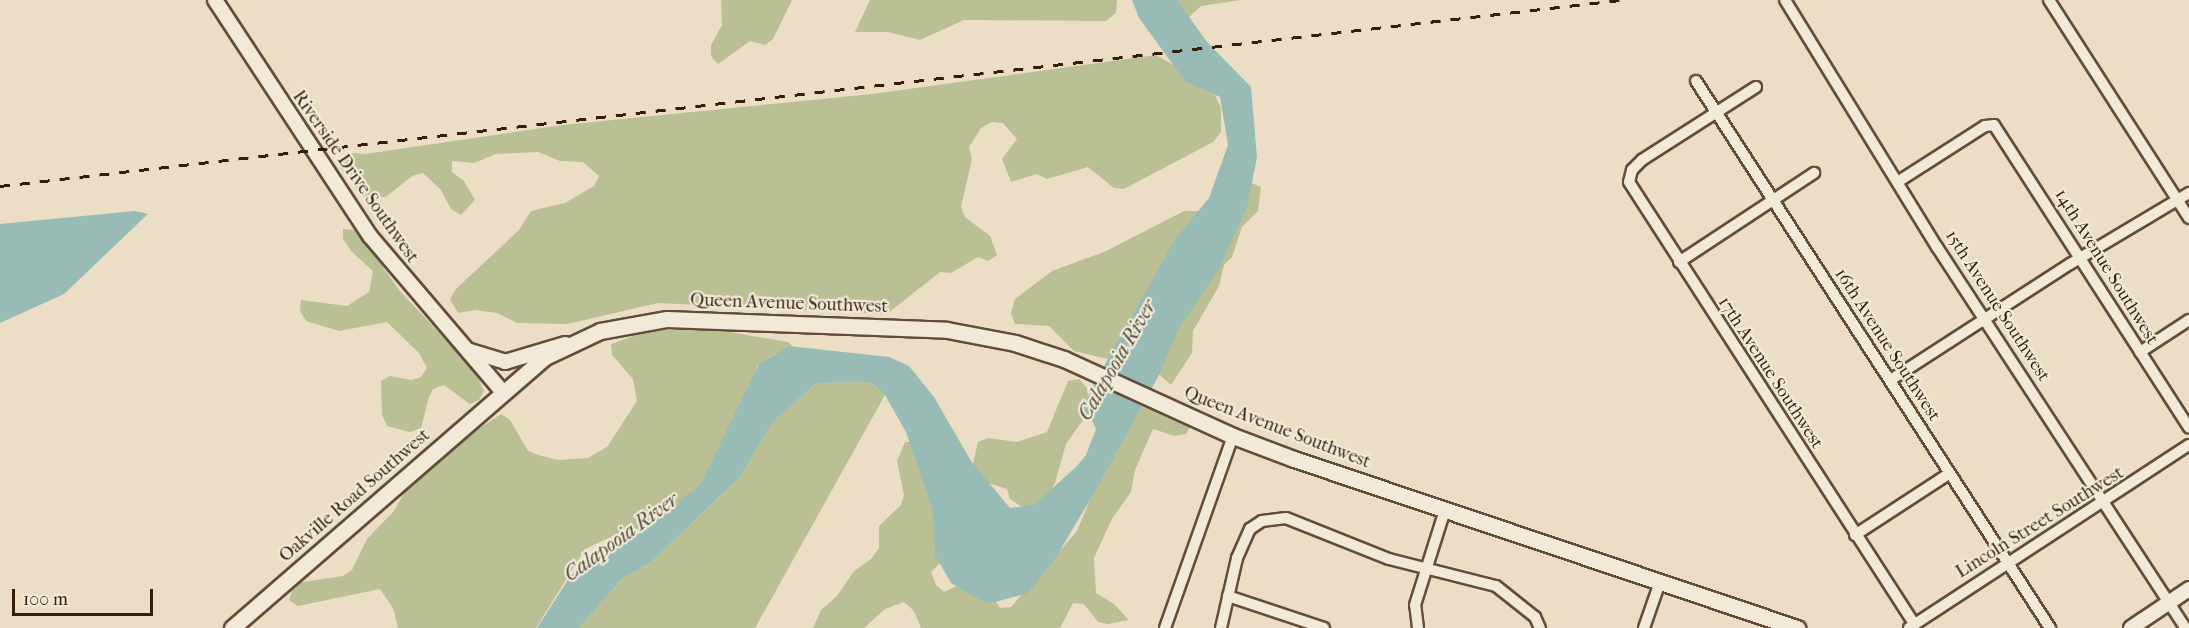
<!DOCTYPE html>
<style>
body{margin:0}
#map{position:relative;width:2189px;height:628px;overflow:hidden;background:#ebdec5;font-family:"IM FELL French Canon",serif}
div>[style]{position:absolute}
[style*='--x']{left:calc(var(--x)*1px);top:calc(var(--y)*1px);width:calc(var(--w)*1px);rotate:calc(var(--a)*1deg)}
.green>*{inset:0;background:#bac093}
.water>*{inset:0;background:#98bcb5}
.roads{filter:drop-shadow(2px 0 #634d39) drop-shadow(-2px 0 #634d39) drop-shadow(0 2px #634d39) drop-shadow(0 -2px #634d39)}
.minor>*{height:10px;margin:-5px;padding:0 5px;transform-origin:5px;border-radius:5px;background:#f2ead9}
.tertiary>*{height:14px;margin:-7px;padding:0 7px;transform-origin:7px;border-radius:7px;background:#f2ead9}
.secondary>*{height:15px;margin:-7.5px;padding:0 7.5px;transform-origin:7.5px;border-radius:7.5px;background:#f2ead9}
.rail>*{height:3px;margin-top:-1.5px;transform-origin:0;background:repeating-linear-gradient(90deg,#361d0a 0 10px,transparent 0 20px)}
span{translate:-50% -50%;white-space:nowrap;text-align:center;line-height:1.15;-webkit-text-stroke:4.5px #f2ead9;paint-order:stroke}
.street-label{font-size:18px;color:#361d0a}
.water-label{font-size:20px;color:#534d3d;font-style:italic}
.scale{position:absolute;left:12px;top:589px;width:141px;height:27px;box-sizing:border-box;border:3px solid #361d0a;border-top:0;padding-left:8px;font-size:18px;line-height:21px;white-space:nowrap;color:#361d0a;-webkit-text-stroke:4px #f2ead9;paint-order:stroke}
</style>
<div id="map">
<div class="green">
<i style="clip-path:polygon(721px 0,792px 0,773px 39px,765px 45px,750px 41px,718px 64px,711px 56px,711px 45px,722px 25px)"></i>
<i style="clip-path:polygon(870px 0,1117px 0,1116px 13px,1106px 21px,964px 20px,920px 40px,888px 32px,855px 32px)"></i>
<i style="clip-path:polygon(1176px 0,1241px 0,1201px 6px,1186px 20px)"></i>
<i style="clip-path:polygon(1156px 55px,1211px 86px,1221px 108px,1221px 132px,1213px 142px,1124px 189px,1114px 188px,1088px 167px,1047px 179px,1037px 174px,1011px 182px,1002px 159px,1017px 139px,1003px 123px,992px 122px,981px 128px,969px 147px,972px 159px,961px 207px,965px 217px,990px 236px,997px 255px,988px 261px,978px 257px,951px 273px,940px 272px,887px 314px,658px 303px,567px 324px,517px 323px,497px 313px,475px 310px,458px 313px,450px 299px,456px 289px,519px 230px,531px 211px,565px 203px,594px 186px,599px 176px,583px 162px,560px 161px,538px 152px,496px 154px,474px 163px,452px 161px,452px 172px,464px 181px,475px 200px,461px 215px,451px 209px,441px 190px,423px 173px,412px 176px,387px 196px,367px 201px,339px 166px,343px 157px,354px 153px,365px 154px,563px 125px,872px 94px)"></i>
<i style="clip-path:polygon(1251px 183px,1261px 187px,1258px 211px,1242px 227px,1232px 257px,1224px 265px,1219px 286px,1193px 331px,1192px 353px,1171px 385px,1154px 370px,1074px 351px,1049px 326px,1015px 324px,1011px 313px,1015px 299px,1052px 271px,1104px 252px,1184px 211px,1204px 211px)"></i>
<i style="clip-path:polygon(343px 229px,357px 230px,399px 290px,476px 372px,484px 391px,479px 400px,470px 404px,444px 385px,433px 389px,429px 397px,421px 428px,410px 432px,387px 426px,382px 415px,381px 381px,390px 376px,411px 380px,421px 377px,427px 368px,419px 353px,387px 322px,339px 331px,306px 321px,300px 311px,301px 300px,347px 306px,369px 292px,373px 271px,352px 252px,343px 239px)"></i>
<i style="clip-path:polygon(651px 330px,718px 330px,788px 342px,795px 349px,775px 354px,757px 366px,750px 396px,699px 487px,646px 531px,615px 535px,585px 549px,536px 628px,398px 628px,393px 608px,380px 589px,298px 606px,289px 600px,292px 590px,302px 582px,343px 576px,352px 570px,367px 539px,394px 511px,410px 483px,428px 471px,438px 456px,501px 414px,510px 420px,528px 451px,538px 455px,558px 460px,588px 458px,607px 447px,637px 401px,633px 379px,612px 355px,611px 344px)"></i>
<i style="clip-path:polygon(1079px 379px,1087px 388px,1090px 410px,1066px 444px,1055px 483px,1045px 501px,1028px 511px,1010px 499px,1007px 489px,985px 482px,973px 464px,978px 442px,988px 438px,1017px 442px,1047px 432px,1068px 381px)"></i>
<i style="clip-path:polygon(870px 382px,885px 395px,755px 628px,579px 628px,621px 580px,651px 562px,740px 477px,772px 423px,816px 383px)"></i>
<i style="clip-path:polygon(1143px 400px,1191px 425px,1186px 434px,1175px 436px,1153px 429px,1135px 470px,1131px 492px,1112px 519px,1094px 558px,1096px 593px,1114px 604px,1129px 620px,1108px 624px,1098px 622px,1084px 604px,1073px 603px,1060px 628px,921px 628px,914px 611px,904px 602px,885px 609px,864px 628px,813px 628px,821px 610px,837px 596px,854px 571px,871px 559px,879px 548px,879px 526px,901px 505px,904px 495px,897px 461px,905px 442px,916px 442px,949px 555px,931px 572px,936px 585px,944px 592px,959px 585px,988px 590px,1000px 608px,1011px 607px,1077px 531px,1096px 485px)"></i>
</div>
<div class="water">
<i style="clip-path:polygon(1132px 0,1177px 0,1207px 42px,1251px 87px,1257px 157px,1247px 207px,1220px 267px,1179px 328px,1159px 375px,1097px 488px,1055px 559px,1028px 593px,988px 604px,951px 583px,935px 555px,932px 508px,906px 432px,885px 395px,870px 382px,816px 383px,772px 423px,740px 477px,651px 562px,621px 580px,579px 628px,537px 628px,571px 575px,654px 524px,701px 483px,759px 364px,789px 346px,889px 357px,909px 366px,934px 397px,971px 461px,1010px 508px,1034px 505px,1077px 466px,1086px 455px,1096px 429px,1089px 414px,1080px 419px,1090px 391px,1174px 241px,1209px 198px,1228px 145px,1220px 97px,1185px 81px,1139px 18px)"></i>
<i style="clip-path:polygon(135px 211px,148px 214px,64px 294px,0 323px,0 224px)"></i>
</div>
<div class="roads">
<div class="minor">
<i style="--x:1785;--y:0;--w:290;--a:58.4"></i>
<i style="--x:1937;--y:247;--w:455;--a:56.9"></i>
<i style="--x:2049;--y:0;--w:259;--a:57.3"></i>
<i style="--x:1696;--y:81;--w:652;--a:57.09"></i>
<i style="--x:1756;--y:87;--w:135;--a:147.4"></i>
<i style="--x:1642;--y:160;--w:14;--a:135"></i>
<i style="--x:1632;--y:170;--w:12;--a:104"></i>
<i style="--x:1629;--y:182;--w:524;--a:57.16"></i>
<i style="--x:1899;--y:181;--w:102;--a:-32.6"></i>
<i style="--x:1985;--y:126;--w:9;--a:-6"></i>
<i style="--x:1994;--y:125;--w:360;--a:57.2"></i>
<i style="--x:1679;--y:262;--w:162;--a:-33.4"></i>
<i style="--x:2140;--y:352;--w:59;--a:-33.1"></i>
<i style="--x:1892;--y:379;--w:212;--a:-32.9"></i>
<i style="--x:2070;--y:264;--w:139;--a:-30.8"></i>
<i style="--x:1855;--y:535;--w:113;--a:-33.1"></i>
<i style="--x:1228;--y:596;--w:101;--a:18.4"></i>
<i style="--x:1165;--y:628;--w:204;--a:-70.5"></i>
<i style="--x:1221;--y:628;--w:72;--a:-77.1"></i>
<i style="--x:1237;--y:558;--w:32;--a:-66"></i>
<i style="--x:1250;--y:529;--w:14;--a:-34"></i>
<i style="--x:1262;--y:521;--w:24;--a:-7"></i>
<i style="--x:1286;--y:518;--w:111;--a:21.7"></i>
<i style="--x:1389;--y:559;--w:110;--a:14.2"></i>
<i style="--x:1496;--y:586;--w:50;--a:38.5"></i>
<i style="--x:1535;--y:617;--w:12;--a:66"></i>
<i style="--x:1418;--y:628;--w:23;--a:-97"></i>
<i style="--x:1415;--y:605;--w:100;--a:-72.5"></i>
<i style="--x:1644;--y:628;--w:49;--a:-70.8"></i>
<i style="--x:1909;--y:628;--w:334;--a:-33.2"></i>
</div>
<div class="tertiary">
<i style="--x:215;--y:0;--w:282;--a:56.7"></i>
<i style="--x:370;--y:236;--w:205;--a:49.6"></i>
<i style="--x:470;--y:351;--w:37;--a:17"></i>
<i style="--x:505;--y:362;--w:63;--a:-16.7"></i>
<i style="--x:2131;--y:628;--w:70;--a:-33.9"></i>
</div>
<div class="secondary">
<i style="--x:232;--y:628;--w:414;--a:-40.9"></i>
<i style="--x:545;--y:357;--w:61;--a:-25.3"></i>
<i style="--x:600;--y:331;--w:68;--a:-10.2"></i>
<i style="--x:667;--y:319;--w:280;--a:2.2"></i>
<i style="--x:947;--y:330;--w:69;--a:10.8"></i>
<i style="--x:1015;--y:343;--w:52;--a:18.1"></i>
<i style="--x:1064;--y:359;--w:186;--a:24.5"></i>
<i style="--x:1233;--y:436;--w:65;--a:20.7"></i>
<i style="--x:1294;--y:459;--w:531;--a:18.57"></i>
</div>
</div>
<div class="rail">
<i style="--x:0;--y:186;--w:1631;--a:-6.55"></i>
</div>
<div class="street-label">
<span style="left:355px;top:177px;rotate:55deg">Riverside Drive Southwest</span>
<span style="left:2106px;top:267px;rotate:58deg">14th Avenue Southwest</span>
<span style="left:789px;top:304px;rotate:2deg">Queen Avenue Southwest</span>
<span style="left:1997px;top:306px;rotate:57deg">15th Avenue Southwest</span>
<span style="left:1887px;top:345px;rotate:57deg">16th Avenue Southwest</span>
<span style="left:1770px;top:373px;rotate:57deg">17th Avenue Southwest</span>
<span style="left:1277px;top:428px;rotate:21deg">Queen Avenue Southwest</span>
<span style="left:355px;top:496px;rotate:-41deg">Oakville Road Southwest</span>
<span style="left:2040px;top:523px;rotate:-32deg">Lincoln Street Southwest</span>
</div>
<div class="water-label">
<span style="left:1117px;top:360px;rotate:-60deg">Calapooia River</span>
<span style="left:621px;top:537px;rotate:-36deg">Calapooia River</span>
</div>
<div class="scale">100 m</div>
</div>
